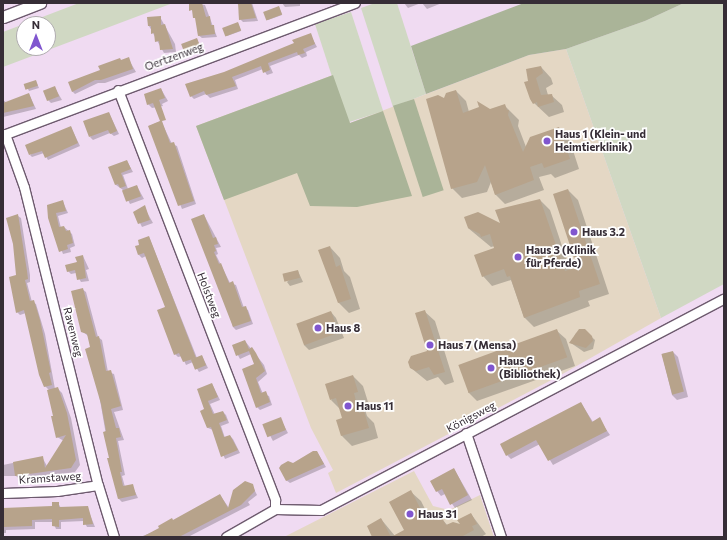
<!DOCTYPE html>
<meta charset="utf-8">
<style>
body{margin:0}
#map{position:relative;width:727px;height:540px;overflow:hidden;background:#f0dbf2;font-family:Commissioner,sans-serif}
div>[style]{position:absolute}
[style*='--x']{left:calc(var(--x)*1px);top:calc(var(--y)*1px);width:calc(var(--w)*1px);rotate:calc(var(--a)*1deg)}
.education>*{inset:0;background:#e4d7c4}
.green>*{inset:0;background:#d0d8c3;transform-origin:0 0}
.forest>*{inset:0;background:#aab498;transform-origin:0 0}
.shadow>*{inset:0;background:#0003;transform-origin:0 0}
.building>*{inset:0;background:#b7a38b;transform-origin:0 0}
.roads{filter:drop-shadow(1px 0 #6d5a6e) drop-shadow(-1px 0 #6d5a6e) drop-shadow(0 1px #6d5a6e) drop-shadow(0 -1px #6d5a6e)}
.minor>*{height:9px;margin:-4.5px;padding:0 4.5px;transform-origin:4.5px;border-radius:4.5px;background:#fff}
.major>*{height:11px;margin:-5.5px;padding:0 5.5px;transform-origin:5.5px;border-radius:5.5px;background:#fff}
.dots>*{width:11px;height:11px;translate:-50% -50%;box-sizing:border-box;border:2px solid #fff;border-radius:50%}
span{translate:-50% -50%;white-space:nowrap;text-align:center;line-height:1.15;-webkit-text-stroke:3.5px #fff;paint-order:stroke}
.street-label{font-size:11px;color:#362d36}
.poi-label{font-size:11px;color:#362d36;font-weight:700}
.left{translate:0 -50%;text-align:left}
.frame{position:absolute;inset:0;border:4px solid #362d36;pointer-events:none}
.north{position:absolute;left:16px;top:16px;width:40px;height:40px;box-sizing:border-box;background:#fff;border:1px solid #afabaf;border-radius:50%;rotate:0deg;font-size:11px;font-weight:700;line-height:16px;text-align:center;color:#362d36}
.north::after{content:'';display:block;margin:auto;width:14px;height:18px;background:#8056cf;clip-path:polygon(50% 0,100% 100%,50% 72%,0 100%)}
</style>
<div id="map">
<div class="education">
<i style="clip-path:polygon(566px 49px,661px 318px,559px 376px,336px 493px,328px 473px,333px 470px,311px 428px,196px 126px,333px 75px,350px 123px,529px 55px)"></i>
<i style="clip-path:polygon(414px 471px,433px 506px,449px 510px,480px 495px,494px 537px,284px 537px)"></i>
</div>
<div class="green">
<i style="clip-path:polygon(evenodd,79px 3px,173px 3px,3px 67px,3px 32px,79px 3px,24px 24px,48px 24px,48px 48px,24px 48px,24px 24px)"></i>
<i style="clip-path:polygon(375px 3px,397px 3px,426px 94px,393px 107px,361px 8px)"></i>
<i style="clip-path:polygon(684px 3px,724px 3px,724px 284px,661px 318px,566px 49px,645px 21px)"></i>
<i style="left:351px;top:12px;width:104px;height:38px;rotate:72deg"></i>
</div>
<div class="forest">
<i style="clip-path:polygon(524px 3px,684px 3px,645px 21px,566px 49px,529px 55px,426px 94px,411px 46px)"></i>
<i style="clip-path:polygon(333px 75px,350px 123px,383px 111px,412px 196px,357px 207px,310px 206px,297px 173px,224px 200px,196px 126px)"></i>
<i style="left:414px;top:99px;width:96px;height:22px;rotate:72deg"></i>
</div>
<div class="shadow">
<i style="clip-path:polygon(190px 3px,205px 5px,217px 37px,202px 38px,198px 35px,197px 21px)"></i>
<i style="clip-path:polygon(236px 3px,252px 3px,258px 21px,243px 22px,240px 19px,239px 5px)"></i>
<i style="clip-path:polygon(282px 3px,300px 3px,300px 6px,285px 7px)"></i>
<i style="clip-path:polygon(404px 3px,421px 3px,408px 8px)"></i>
<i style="clip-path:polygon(422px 3px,442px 3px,427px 9px)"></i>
<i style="clip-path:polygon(279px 7px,282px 15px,268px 20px,267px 19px)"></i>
<i style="clip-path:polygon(160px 17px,175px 44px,176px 52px,164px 53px,149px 26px)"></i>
<i style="clip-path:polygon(238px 23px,241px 31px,227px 36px,226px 35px)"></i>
<i style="clip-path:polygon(310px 34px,317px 47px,306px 52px,307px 56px,302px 58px,299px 55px,270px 66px,273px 73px,267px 75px,263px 69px,235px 80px,238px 89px,210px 98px,206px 94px,194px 99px,191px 96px,225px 73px,295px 44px)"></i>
<i style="clip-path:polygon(197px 39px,200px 47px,186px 52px,185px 51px)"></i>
<i style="clip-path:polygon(128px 58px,136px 72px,105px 83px,98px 83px,75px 94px,72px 91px)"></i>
<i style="clip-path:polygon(541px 67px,551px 78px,553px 84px,546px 88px,548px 95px,551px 95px,562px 105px,564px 112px,549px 117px,534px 103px,530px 81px)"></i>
<i style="clip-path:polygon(36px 81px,39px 88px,29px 91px,26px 85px)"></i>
<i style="clip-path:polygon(55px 88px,62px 100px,51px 103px,48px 100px)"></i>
<i style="clip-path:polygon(161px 89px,168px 101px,162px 104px,163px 106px,152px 108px,148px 104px)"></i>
<i style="clip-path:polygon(456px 91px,466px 101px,469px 112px,490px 110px,504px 105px,519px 120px,518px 126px,526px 147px,559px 128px,569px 138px,579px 169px,555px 178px,551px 174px,539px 177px,544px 190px,505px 204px,495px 194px,491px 182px,487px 192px,462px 198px,452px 188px,444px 100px)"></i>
<i style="clip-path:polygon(29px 94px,36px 109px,3px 117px,3px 100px,7px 103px)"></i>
<i style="clip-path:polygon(109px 113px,119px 134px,114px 136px,110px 133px,93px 140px,90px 137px)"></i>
<i style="clip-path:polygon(161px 121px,172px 144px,177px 146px,196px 204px,182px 209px,149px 126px)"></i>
<i style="clip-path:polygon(71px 127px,80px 146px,48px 160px,44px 153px,32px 157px,30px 155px)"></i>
<i style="clip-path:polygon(127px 161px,133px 172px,123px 175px,128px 189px,137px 186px,144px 199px,130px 204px,123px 190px,116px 185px,110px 168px)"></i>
<i style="clip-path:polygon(568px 190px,578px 200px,609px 294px,588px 301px,590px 306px,534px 327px,524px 317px,511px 280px,492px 286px,483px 276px,496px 249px,495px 246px,491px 247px,468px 228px,501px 225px,540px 200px,550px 210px,570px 270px,578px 268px)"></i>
<i style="clip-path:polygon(63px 202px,68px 213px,58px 216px,61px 228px,64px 227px,72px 234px,75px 246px,70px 248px,71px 252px,63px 254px,49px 218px)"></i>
<i style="clip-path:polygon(144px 207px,153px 223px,142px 227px,135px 213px)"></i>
<i style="clip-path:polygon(204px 215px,221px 247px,216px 248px,218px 254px,216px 255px,230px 283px,236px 285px,244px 308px,248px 310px,253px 324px,236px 330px,233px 327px)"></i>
<i style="clip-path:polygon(18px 216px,21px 218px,30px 275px,30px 282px,27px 283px,32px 302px,36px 304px,45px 334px,55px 389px,58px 389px,62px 393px,71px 418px,80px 465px,75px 472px,21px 480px,16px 476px,3px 476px,3px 465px,42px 457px,47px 466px,64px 441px,57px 437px,50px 391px,45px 386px,26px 313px,20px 315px,17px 312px)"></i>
<i style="clip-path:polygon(149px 237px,197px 358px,202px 356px,208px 368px,199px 372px,193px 362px,186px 365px,182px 356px,178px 357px,175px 354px,166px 308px,146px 256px,142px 258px,139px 255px,140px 245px)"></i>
<i style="clip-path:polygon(330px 247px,340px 258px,344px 271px,350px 277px,360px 309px,349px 313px,338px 302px)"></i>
<i style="clip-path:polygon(83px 256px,89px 269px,86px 270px,89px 281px,81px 282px,76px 273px,71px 274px,68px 271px)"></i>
<i style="clip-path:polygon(298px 271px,303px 282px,290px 286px,287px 282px)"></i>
<i style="clip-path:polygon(82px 289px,86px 292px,98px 337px,102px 340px,108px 372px,114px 374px,123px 410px,114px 412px,124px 440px,118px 441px,125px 475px,122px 476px,125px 487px,132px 485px,138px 498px,122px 502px,119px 499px,110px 458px,91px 348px,88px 336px,82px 331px)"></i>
<i style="clip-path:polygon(424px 311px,435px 321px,454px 382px,445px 385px,438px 377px,427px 381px,411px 368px,428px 352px)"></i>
<i style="clip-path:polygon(331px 312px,336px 318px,344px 338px,309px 350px,304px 345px)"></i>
<i style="clip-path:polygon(584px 330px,595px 340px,593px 349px,584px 352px,571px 343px,576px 333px)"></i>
<i style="clip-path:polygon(557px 331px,566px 339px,575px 366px,477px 401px,468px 392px)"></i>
<i style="clip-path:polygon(245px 341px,264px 365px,267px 374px,258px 382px,263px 394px,269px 396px,272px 405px,260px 410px,257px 407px,255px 365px,251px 354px,240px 359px,233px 346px)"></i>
<i style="clip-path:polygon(673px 352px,678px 357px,688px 397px,677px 400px,672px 395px,662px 354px)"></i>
<i style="clip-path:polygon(353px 376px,363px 386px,368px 402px,363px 403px,367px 416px,374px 423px,378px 438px,352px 446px,342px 436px,343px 419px,340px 409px,331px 400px)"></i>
<i style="clip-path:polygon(212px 384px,220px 400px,210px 404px,215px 415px,223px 412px,226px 415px,229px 423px,221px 426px,225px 438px,230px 436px,233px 439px,240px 453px,225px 459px,213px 430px,208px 428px,202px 411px,206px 410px)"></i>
<i style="clip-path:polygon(581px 403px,593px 422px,599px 419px,610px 435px,553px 465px,540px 444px,511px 459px,507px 455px)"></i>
<i style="left:280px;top:418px;width:17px;height:17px;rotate:62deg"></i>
<i style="clip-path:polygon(317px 452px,326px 467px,290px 483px,286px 480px,293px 464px)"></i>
<i style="clip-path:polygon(454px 469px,472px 500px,455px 508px,445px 494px,441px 496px,437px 491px)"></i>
<i style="clip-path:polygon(252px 485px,257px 495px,248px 502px,250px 505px,188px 537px,140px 537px,161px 529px,220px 495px,229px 508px)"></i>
<i style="clip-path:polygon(411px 492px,421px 501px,430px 519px,442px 519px,448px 526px,462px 525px,471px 514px,486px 534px,481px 537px,374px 537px,381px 519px,395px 536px,406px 530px)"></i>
<i style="clip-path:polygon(58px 503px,61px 508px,87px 507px,95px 527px,87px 527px,84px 521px,61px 522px,61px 529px,56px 529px,53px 522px,35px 522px,35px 529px,6px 530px,6px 533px,3px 533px,3px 509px,53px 507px)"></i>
</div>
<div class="building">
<i style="clip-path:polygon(189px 3px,202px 3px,206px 17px,210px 16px,211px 25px,214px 25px,215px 34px,198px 36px,195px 18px,193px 18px,192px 10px,189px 11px)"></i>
<i style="clip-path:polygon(238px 3px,251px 3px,256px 18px,239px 20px)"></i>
<i style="left:279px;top:6px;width:9px;height:17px;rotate:69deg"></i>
<i style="clip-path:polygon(161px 16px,161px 25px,165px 24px,173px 49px,160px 50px,159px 41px,155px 42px,154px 33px,151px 34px,151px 26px,148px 26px,147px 17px)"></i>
<i style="left:238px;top:22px;width:9px;height:17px;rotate:69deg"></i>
<i style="clip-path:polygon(311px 33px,315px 44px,303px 49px,305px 53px,298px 55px,297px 52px,268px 63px,270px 70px,263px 73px,261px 66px,232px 77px,236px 86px,206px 95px,204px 91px,190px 97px,185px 84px,224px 72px,294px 43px,292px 40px)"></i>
<i style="left:197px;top:38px;width:9px;height:17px;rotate:69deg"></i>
<i style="clip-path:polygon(129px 57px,133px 69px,101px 80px,95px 80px,72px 92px,68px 82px,100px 70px,98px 66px,120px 58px,121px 60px)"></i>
<i style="clip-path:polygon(541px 66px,543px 73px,536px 78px,541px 95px,552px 94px,554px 102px,538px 107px,537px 102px,533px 104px,530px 99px,524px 82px,528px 81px,526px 69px)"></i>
<i style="left:36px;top:80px;width:6px;height:13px;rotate:72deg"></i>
<i style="left:55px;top:86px;width:11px;height:13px;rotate:68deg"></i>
<i style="clip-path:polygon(161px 88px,165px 98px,159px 100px,166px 120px,162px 121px,170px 143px,174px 142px,194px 201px,178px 206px,148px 126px,160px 121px,153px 103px,147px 105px,144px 94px)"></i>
<i style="clip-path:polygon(456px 90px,463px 113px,479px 107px,477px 101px,490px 109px,505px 104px,507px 110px,509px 110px,508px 115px,523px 152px,530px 137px,559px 127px,570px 159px,544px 168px,542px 163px,530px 167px,534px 180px,495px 195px,485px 165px,477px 182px,451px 189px,426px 99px,438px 95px,444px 98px,446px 93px)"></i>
<i style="clip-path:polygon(29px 93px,34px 106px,3px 113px,3px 103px)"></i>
<i style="clip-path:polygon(109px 112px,117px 131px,110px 134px,108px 130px,89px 137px,83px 121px)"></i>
<i style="clip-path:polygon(71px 126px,78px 143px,45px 158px,42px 151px,29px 155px,25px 145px)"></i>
<i style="clip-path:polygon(127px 160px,131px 169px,121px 173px,126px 186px,120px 188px,118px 184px,115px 185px,108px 167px)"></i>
<i style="left:137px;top:185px;width:12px;height:16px;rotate:70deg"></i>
<i style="clip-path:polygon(568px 189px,600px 284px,579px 291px,580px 297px,524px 318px,510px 276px,507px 277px,504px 269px,482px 277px,474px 255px,494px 248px,490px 234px,481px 237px,480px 234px,468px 228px,464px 217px,478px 212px,500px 223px,495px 210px,540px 199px,565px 271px,577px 267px,553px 194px)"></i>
<i style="clip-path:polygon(63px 200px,66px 211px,56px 213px,59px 227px,64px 226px,66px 231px,70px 230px,73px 243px,67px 245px,68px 249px,59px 252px,48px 218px,47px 205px)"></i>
<i style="clip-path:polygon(145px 205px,150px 220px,138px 224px,133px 212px)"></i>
<i style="clip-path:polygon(18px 214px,27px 271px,28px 279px,25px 280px,30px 301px,34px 300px,40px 320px,51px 372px,49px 373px,52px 385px,44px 387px,39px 375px,24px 310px,16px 313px,9px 277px,16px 275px,13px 244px,6px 218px)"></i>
<i style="clip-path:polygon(204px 214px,213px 238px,216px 237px,218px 244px,214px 245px,216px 251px,214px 252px,219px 264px,221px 263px,229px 283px,233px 281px,242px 307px,246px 306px,251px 321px,233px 327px,191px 219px)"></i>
<i style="clip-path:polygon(149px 236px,196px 358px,183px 362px,179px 353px,174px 355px,157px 310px,165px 307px,144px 253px,138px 255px,135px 246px,139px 245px,138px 240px)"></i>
<i style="clip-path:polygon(330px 246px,336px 267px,340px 265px,351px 299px,338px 303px,318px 250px)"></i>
<i style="clip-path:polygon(83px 255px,86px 278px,77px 280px,75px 270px,67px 272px,65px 265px,77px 262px,75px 257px)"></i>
<i style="left:298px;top:270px;width:8px;height:16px;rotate:76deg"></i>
<i style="clip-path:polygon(83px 288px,96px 337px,99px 336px,106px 371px,111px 370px,121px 406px,111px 409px,116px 428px,119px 428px,121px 437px,116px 438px,122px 472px,120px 472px,123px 486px,133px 484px,136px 495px,118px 499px,107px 458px,109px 458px,103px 432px,106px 431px,101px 404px,85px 349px,90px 347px,87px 334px,81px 332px,71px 291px)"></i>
<i style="clip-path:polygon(425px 310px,445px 372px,434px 375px,429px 367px,416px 371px,410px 368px,408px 362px,411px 356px,427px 351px,415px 313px)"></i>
<i style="left:331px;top:311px;width:23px;height:37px;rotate:70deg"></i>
<i style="left:557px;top:329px;width:30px;height:105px;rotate:70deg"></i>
<i style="clip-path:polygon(579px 329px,585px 329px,592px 336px,593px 341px,586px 348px,569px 343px)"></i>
<i style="clip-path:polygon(245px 340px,249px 349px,252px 347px,256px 353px,265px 371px,256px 378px,261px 393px,266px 391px,270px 402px,256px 408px,242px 369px,254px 364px,249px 351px,236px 356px,232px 345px)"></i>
<i style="left:673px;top:351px;width:42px;height:12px;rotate:75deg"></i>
<i style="left:202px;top:355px;width:11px;height:12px;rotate:68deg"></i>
<i style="clip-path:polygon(353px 375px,358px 392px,354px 393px,359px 413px,364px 411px,369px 428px,341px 436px,336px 420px,342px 418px,336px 398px,330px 400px,325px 384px)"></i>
<i style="clip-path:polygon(212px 383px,218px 397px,208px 401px,213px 414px,223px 411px,227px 420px,219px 423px,224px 437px,230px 435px,238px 450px,221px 457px,211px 427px,207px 428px,200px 411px,204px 409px,197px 389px)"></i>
<i style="clip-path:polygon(58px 387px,67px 413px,76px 460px,71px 468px,15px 476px,13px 462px,43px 456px,45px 468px,66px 435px,56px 438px,51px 416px,53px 416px,47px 390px)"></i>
<i style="clip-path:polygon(581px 402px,592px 422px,600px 417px,607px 431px,548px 461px,536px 440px,506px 456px,500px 444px)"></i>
<i style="left:281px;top:417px;width:14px;height:20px;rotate:69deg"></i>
<i style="clip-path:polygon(313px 451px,317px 451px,324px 464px,286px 481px,279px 468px,281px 465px,288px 461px,293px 463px)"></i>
<i style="clip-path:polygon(454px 468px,468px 495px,450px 505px,442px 489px,436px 492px,430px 481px)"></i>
<i style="clip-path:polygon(245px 481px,253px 484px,255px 491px,241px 505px,179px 537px,142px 537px,159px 528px,158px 526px,172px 518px,173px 520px,220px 494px,228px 508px,233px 490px)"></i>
<i style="clip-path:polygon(411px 490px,426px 520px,434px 516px,442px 518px,446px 525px,453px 522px,460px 524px,457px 520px,471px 513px,477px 524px,472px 526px,474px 530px,461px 537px,372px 537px,367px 526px,381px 518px,391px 537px,404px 530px,389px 502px)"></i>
<i style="clip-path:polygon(52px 502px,59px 502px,59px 507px,88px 506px,93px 524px,83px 525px,83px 518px,59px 520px,59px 527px,52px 526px,52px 519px,32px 520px,32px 526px,3px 527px,3px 508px,52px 506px)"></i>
</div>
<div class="roads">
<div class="minor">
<i style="--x:118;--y:90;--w:439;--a:69"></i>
<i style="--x:275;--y:500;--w:9;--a:90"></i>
<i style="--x:5;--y:134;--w:56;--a:70.3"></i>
<i style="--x:24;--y:187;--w:307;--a:76.1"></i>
<i style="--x:98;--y:485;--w:54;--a:72.9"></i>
<i style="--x:3;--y:135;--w:376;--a:-20.6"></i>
<i style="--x:466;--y:433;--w:110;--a:71.4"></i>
<i style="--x:3;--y:493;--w:54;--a:-2.1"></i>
<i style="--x:57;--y:491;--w:41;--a:-8.3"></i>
<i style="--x:226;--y:537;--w:56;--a:-29.7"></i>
<i style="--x:275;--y:509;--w:46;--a:1.2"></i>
<i style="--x:321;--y:510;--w:455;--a:-27.7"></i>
</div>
<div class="major">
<i style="--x:3;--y:17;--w:40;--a:-21"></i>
</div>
</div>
<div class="dots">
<i style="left:547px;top:141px;background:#8056cf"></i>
<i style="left:574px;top:232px;background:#8056cf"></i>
<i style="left:518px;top:257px;background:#8056cf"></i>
<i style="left:318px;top:328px;background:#8056cf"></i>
<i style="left:430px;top:345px;background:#8056cf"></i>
<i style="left:491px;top:368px;background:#8056cf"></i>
<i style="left:348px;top:406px;background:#8056cf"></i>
<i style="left:410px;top:514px;background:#8056cf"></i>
</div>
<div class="street-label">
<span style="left:174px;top:57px;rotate:-20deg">Oertzenweg</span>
<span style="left:209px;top:295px;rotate:69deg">Holstweg</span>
<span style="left:73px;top:332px;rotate:76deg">Ravenweg</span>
<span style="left:471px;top:417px;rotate:-28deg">Königsweg</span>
<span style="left:50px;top:478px;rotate:-4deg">Kramstaweg</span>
</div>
<div class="poi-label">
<span class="left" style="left:555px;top:141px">Haus 1 (Klein- und<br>Heimtierklinik)</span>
<span class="left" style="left:582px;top:232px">Haus 3.2</span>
<span class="left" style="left:526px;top:257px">Haus 3 (Klinik<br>für Pferde)</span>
<span class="left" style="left:326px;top:328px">Haus 8</span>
<span class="left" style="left:438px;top:345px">Haus 7 (Mensa)</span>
<span class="left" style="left:499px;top:368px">Haus 6<br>(Bibliothek)</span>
<span class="left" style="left:356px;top:406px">Haus 11</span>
<span class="left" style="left:418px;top:514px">Haus 31</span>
</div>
<div class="frame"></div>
<div class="north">N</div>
</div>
